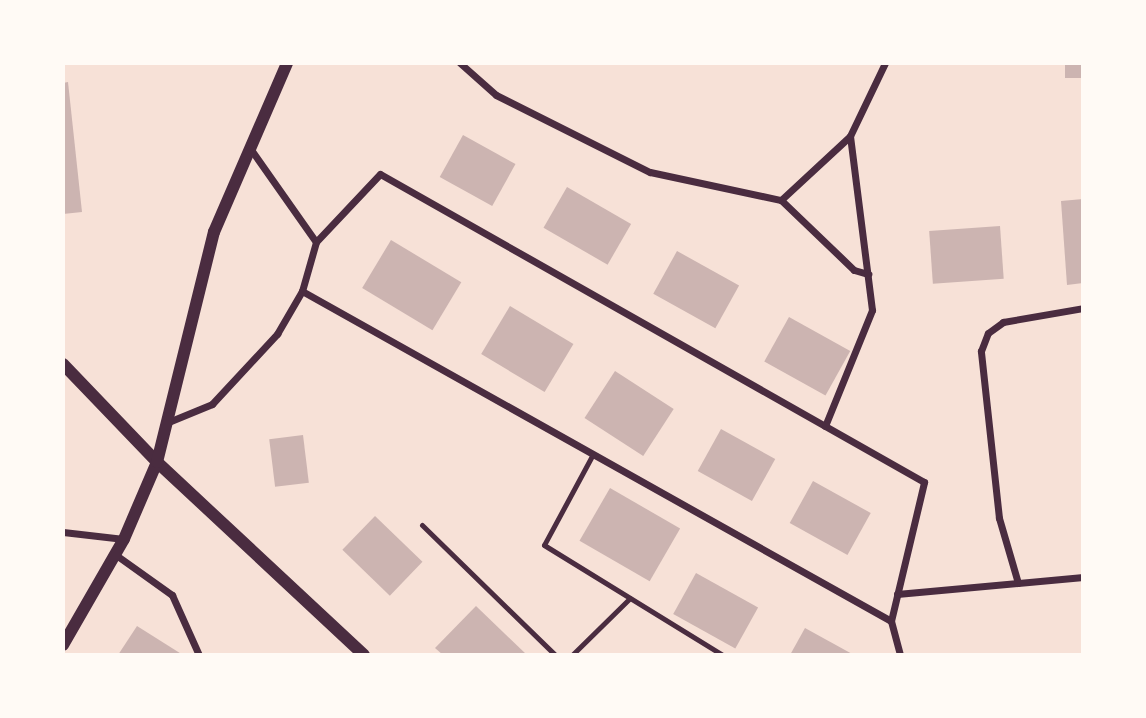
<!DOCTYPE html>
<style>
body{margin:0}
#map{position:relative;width:1146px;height:718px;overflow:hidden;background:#f7e1d7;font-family:Lato,sans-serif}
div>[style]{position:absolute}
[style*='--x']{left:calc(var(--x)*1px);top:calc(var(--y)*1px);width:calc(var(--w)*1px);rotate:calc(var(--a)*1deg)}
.building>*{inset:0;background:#ccb4b1;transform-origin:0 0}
.service>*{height:5px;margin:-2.5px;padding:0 2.5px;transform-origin:2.5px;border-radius:2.5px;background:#4a2c40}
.minor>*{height:7px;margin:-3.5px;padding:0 3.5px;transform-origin:3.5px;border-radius:3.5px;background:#4a2c40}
.tertiary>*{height:12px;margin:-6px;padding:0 6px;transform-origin:6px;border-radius:6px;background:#4a2c40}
span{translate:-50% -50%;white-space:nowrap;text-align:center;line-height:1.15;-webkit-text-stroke:7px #fffaf5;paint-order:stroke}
.frame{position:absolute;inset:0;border:65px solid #fffaf5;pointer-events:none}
</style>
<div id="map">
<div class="building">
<i style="left:1065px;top:63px;width:18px;height:15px"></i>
<i style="clip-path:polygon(68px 82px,82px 212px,63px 214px,63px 83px)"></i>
<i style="left:463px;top:135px;width:60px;height:48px;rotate:29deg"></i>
<i style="left:567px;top:187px;width:74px;height:47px;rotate:30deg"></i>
<i style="clip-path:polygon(1083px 199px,1083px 283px,1067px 285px,1061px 201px)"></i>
<i style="left:1000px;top:226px;width:53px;height:71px;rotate:86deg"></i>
<i style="left:391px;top:240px;width:82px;height:56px;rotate:31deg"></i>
<i style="left:677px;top:251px;width:71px;height:49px;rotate:29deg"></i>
<i style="left:510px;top:306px;width:74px;height:56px;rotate:31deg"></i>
<i style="left:789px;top:317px;width:70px;height:51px;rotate:29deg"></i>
<i style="left:615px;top:371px;width:70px;height:56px;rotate:33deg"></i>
<i style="left:721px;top:429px;width:62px;height:48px;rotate:29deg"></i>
<i style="left:303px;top:435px;width:48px;height:34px;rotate:83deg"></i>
<i style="left:813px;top:481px;width:66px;height:48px;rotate:29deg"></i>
<i style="left:610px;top:488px;width:81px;height:61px;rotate:30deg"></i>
<i style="left:375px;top:516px;width:66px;height:47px;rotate:44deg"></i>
<i style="left:696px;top:573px;width:71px;height:47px;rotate:29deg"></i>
<i style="clip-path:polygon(476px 606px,527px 655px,443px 655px,435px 648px)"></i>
<i style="clip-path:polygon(137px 626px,183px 655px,118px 655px)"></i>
<i style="clip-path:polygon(805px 628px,854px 655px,790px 655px)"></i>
</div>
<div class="service">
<i style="--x:593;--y:454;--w:103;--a:118.3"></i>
<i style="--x:544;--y:545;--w:210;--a:31.6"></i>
<i style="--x:422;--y:525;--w:186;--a:44.3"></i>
<i style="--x:572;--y:655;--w:81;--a:-44.5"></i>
</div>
<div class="minor">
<i style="--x:460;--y:63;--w:48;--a:41.6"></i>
<i style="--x:496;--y:95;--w:172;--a:26.6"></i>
<i style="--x:650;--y:172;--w:134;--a:12.1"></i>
<i style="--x:781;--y:200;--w:94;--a:-42.8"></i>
<i style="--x:252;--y:151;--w:111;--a:54.9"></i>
<i style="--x:316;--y:242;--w:51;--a:105.9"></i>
<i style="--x:302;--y:291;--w:675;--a:29.26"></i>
<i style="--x:891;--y:621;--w:143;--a:-76.6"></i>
<i style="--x:924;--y:482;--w:625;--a:-150.48"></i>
<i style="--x:380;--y:174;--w:93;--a:133.3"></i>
<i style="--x:781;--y:200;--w:101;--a:43.8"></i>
<i style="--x:854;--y:270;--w:15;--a:16"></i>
<i style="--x:166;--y:423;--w:50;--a:-22.4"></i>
<i style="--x:212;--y:404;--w:96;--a:-47.1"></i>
<i style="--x:277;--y:334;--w:50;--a:-59.8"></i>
<i style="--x:825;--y:426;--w:125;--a:-67.9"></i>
<i style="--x:872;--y:310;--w:175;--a:-97.2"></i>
<i style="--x:850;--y:136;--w:81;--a:-64.4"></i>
<i style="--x:63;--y:532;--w:61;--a:6.5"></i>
<i style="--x:116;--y:555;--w:69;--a:35.5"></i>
<i style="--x:172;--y:595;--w:66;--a:65.8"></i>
<i style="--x:1018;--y:583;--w:68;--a:-106.3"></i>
<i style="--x:999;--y:518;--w:168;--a:-96.2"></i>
<i style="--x:981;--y:351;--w:19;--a:-69"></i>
<i style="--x:988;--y:333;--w:19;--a:-36"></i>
<i style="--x:1003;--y:322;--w:81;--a:-9.9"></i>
<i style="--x:897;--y:594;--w:187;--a:-5.2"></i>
<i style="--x:891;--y:621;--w:35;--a:75"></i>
</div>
<div class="tertiary">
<i style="--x:63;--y:364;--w:136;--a:46.2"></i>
<i style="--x:157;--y:462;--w:283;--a:43"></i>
<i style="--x:63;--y:645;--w:122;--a:-60.1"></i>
<i style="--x:124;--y:539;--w:84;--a:-66.8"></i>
<i style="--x:157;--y:462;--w:237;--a:-76.1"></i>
<i style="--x:214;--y:232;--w:184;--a:-66.6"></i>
</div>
<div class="frame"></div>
</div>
